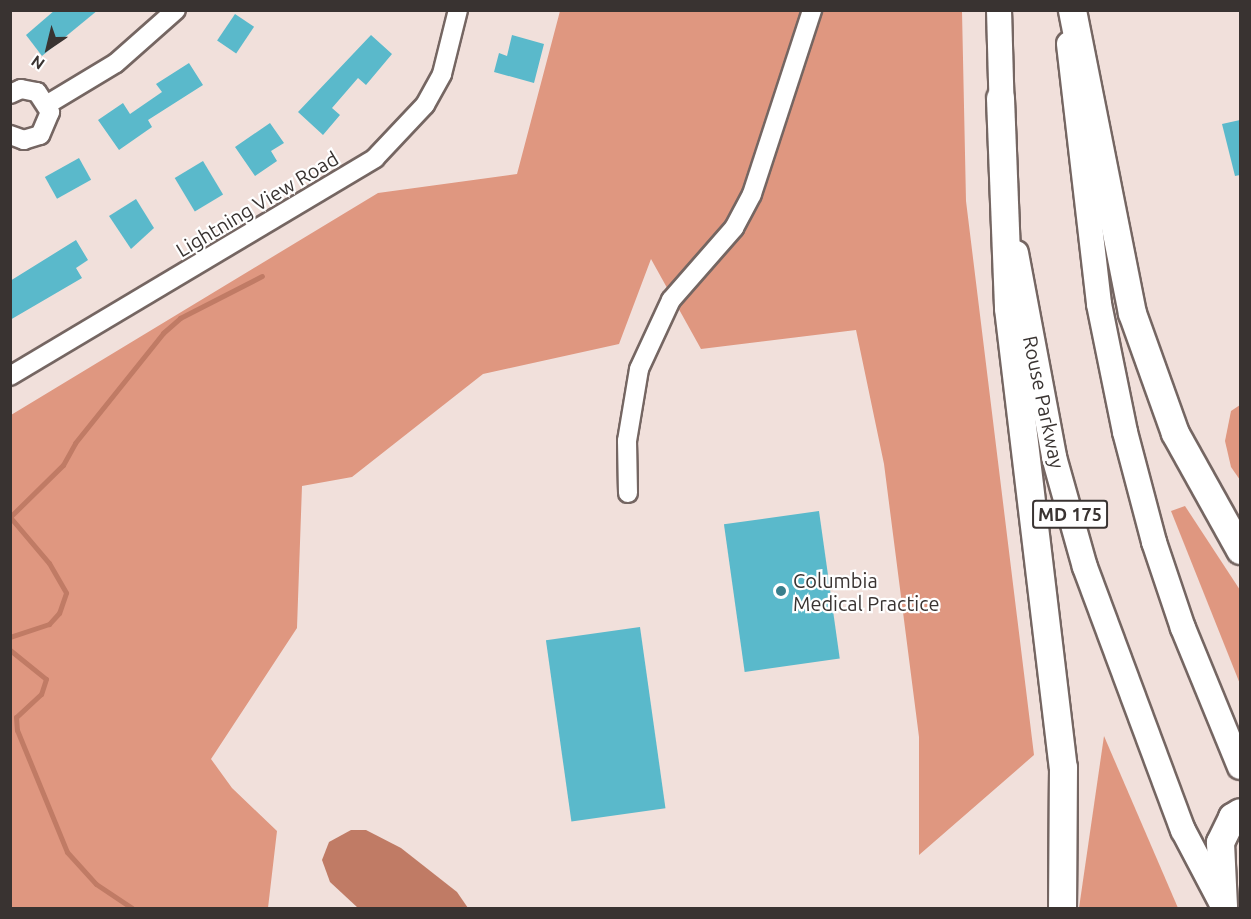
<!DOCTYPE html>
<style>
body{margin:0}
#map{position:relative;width:1251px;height:919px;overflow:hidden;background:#f1e0db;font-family:Ubuntu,sans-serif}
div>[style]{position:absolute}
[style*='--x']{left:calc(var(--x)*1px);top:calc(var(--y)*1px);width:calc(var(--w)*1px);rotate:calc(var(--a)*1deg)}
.forest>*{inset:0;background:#df9780}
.water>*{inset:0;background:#c07b65}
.stream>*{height:5px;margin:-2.5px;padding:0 2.5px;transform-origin:2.5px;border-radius:2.5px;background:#c07b65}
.building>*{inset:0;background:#5ab9cb;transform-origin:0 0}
.roads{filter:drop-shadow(2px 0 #756662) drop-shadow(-2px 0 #756662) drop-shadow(0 2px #756662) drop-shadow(0 -2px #756662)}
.minor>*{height:18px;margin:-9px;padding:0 9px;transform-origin:9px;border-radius:9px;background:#fff}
.major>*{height:24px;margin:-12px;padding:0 12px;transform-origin:12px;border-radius:12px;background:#fff}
.highway>*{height:27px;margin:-13.5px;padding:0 13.5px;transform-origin:13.5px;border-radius:13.5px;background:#fff}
.dots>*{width:16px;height:16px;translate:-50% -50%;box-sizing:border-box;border:3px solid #fff;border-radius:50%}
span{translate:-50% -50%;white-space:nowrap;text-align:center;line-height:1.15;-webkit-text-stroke:4.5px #fff;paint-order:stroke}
.shield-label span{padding:2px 4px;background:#fff;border:2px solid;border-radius:4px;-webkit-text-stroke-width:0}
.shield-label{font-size:18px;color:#393331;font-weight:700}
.street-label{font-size:20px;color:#393331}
.poi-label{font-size:20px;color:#393331}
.left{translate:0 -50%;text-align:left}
.frame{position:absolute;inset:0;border:12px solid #393331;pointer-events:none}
.north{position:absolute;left:18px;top:18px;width:60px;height:60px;-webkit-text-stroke:4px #fff;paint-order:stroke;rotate:215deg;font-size:16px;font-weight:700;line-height:24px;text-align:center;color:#393331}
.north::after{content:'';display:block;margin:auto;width:21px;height:27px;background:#393331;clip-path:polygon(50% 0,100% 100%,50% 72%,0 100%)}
</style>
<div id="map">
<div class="forest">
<i style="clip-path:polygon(560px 11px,962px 11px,966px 201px,1034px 755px,919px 855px,919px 737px,884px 464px,856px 330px,701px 349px,651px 259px,619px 344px,483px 374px,352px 477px,302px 486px,297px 628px,211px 759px,232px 788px,277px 831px,268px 908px,11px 908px,11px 415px,378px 193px,517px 174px)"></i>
<i style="clip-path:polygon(1240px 405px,1240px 480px,1231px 467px,1225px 441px,1231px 411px)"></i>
<i style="clip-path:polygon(1185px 506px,1240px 590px,1240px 684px,1171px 511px)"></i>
<i style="clip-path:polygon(1104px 736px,1178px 908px,1079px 908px)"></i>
</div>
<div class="water">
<i style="clip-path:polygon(351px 830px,366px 830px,401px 848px,457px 892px,468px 908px,358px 908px,330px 882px,322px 860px,329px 842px)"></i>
</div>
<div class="stream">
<i style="--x:10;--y:517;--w:74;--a:-44.5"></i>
<i style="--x:63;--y:465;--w:25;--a:-61"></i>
<i style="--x:75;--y:443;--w:141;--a:-51.3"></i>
<i style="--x:163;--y:333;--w:23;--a:-41"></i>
<i style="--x:180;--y:318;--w:92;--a:-27.1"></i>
<i style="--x:10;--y:517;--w:60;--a:49.7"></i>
<i style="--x:49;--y:563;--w:34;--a:60"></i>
<i style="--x:66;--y:593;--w:21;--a:109"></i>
<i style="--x:59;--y:613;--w:15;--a:132"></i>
<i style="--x:49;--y:624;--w:41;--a:161.6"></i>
<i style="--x:10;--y:650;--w:46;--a:38.9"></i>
<i style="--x:46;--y:679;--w:16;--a:108"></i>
<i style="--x:41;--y:694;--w:34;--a:137"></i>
<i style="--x:16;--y:717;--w:13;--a:86"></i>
<i style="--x:17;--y:730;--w:132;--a:67.7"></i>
<i style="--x:67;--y:852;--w:43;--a:47.8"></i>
<i style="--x:96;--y:884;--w:43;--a:33.7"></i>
</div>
<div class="building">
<i style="clip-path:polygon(55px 10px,98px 10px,42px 56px,26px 35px)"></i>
<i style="left:235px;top:14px;width:23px;height:32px;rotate:34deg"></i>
<i style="clip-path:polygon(371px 35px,392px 54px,366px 85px,358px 78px,332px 108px,340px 115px,323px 135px,298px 112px)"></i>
<i style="clip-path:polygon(512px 35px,544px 44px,534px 83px,494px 72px,499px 53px,507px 56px)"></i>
<i style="clip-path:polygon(189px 63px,203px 85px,148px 120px,152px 127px,119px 150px,98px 120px,123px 103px,130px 114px,162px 92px,156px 84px)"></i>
<i style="clip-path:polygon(1240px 120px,1240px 175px,1235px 176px,1222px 124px)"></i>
<i style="clip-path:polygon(270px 123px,284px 143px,271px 151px,277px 161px,255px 176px,235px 147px)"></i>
<i style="left:79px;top:158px;width:25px;height:39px;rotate:61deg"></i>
<i style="left:203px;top:161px;width:39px;height:33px;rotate:59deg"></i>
<i style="clip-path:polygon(136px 199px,154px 228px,131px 249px,109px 216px)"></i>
<i style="clip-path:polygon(76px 240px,88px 260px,76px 268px,82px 278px,10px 320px,10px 281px)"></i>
<i style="left:819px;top:511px;width:149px;height:96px;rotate:82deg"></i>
<i style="left:640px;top:627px;width:183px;height:95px;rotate:82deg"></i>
</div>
<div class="roads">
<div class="minor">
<i style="--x:10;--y:94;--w:12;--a:-24"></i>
<i style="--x:21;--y:89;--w:16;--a:11"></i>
<i style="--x:37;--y:92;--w:24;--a:57"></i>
<i style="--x:50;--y:112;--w:25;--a:113"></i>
<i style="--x:40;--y:135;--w:17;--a:163"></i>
<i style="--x:24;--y:140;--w:15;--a:-160"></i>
<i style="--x:48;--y:104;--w:79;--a:-31.1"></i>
<i style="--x:116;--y:63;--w:80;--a:-41.5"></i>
<i style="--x:10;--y:376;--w:425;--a:-30.8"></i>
<i style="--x:375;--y:158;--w:73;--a:-46.7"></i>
<i style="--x:425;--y:105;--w:35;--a:-61"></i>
<i style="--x:442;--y:74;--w:66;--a:-76"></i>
<i style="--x:628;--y:493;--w:52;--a:-91.1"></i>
<i style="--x:627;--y:441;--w:73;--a:-80.5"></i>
<i style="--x:639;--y:369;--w:76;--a:-65.1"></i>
<i style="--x:671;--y:300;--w:96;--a:-48.8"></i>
<i style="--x:734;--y:228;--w:38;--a:-62"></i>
<i style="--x:752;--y:194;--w:194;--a:-71.9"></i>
</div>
<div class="major">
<i style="--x:999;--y:10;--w:107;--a:88.4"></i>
<i style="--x:1069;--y:44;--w:262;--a:83.4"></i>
<i style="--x:1099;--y:304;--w:131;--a:78.5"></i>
<i style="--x:1125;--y:432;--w:114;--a:75.2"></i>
<i style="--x:1154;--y:542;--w:91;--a:71.4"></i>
<i style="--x:1183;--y:628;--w:150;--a:67.7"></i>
<i style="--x:1016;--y:253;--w:208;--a:79.4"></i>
<i style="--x:1054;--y:457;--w:114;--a:74.3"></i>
<i style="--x:1085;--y:567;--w:281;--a:69.6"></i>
<i style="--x:1183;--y:830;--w:86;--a:62.2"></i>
</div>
<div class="highway">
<i style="--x:1072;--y:10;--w:309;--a:78.8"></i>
<i style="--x:1132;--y:313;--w:127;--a:70.3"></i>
<i style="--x:1175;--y:433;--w:134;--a:60.9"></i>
<i style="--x:1000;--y:98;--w:210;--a:87.8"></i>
<i style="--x:1008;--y:308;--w:462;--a:83.2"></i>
<i style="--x:1063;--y:767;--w:141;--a:90.4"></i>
<i style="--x:1223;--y:906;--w:64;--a:-92.7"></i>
<i style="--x:1220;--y:842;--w:28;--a:-64"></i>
<i style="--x:1232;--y:817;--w:9;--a:-32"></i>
</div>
</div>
<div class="dots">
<i style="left:781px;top:591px;background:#397f8c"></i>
</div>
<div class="shield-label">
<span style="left:1070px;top:514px">MD 175</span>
</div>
<div class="street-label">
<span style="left:257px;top:204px;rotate:-31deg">Lightning View Road</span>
<span style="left:1044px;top:402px;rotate:78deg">Rouse Parkway</span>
</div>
<div class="poi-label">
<span class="left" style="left:793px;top:592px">Columbia<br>Medical Practice</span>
</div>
<div class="frame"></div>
<div class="north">N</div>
</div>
